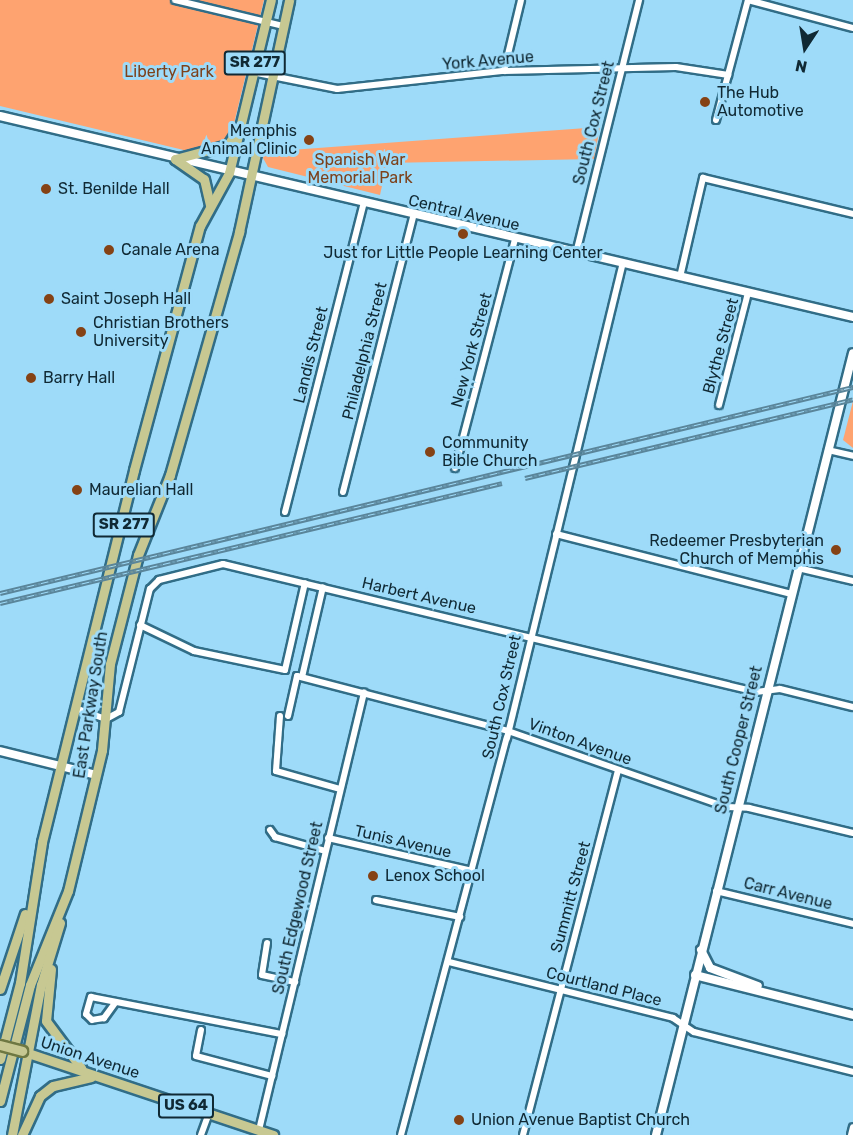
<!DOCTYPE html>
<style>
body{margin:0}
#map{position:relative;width:853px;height:1135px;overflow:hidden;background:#9edbf9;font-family:Rubik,sans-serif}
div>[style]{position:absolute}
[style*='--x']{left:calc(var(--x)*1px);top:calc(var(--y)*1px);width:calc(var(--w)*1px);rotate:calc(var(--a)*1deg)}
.green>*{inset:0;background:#fea370}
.roads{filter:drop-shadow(2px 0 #316d87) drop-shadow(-2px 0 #316d87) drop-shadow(0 2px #316d87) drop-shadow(0 -2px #316d87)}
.street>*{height:6px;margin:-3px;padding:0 3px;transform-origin:3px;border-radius:3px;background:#fff}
.secondary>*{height:8px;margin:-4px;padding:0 4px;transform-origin:4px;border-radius:4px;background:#fff}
.primary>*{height:9px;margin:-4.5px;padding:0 4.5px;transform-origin:4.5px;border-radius:4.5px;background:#c7c892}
.rail>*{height:4.5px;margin-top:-2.25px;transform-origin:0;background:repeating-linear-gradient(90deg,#9edbf9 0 7px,#5a859a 0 14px);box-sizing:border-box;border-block:2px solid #5a859a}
.bridges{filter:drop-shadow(2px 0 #6e7842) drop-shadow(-2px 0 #6e7842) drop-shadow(0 2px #6e7842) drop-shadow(0 -2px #6e7842)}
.primary-bridge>*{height:9px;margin:-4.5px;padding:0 4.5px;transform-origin:4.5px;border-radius:4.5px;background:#c7c892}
.dots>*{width:16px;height:16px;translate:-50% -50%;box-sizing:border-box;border:3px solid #9edbf9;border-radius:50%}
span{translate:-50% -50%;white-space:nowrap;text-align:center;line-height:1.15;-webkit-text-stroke:6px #9edbf9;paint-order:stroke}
.shield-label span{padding:2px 4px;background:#9edbf9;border:2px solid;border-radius:4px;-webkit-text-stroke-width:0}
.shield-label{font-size:15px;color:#102934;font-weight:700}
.street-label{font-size:16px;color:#102934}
.park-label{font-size:16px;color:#7d411b}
.poi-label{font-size:16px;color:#102934}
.left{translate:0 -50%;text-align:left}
.right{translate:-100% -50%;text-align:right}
.north{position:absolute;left:775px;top:18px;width:60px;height:60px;-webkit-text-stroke:4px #9edbf9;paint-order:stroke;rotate:192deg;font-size:16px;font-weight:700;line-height:24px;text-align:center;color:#102934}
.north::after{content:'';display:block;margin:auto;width:21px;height:27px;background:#102934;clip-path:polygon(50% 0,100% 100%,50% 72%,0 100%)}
</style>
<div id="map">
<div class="green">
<i style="clip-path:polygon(0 0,264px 0,230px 140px,192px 152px,0 106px)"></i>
<i style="clip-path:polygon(600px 127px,594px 159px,387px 163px,380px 195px,268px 167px,263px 158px,264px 152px)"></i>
<i style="clip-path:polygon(853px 401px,853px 448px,843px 440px)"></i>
</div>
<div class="roads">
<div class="street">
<i style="--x:175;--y:0;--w:111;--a:13.5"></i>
<i style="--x:504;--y:71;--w:73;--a:-76.5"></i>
<i style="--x:252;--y:72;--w:87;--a:11.3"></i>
<i style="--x:337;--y:89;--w:168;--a:-6.2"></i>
<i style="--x:504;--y:71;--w:172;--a:-1.3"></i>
<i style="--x:676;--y:67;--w:53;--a:8.7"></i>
<i style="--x:716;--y:120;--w:124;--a:-75.1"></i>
<i style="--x:748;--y:0;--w:109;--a:14.9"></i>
<i style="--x:576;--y:253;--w:261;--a:-76"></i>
<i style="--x:680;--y:277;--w:102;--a:-76.9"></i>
<i style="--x:703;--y:178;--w:154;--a:13.5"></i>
<i style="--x:719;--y:405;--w:116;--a:-75.5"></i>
<i style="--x:828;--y:450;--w:26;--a:13"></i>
<i style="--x:455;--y:468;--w:236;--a:-75.3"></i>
<i style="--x:343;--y:492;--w:284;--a:-75.7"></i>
<i style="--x:285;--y:512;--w:316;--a:-75.7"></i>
<i style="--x:556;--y:534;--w:243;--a:14.3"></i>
<i style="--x:798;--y:568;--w:57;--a:13.3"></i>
<i style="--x:140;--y:625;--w:60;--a:25.7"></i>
<i style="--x:194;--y:651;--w:93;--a:11.8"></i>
<i style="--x:285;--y:670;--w:89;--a:-77.1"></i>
<i style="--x:302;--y:677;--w:92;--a:-76.9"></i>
<i style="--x:78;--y:709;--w:30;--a:20"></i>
<i style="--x:106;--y:719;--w:15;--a:-28"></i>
<i style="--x:119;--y:712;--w:127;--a:-75.9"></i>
<i style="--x:150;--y:589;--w:13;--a:-45"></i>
<i style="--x:159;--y:580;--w:66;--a:-14"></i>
<i style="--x:223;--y:564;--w:548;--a:13.5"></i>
<i style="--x:756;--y:692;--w:24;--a:-7"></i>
<i style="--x:780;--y:689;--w:75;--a:13.9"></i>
<i style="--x:280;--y:716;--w:55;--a:94.2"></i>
<i style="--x:276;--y:771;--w:66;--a:15.7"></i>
<i style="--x:288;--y:716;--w:41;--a:-77.3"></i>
<i style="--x:297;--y:676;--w:218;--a:14.6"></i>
<i style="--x:508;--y:731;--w:231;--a:19.2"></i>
<i style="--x:726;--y:807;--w:23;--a:2"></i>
<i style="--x:749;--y:808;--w:107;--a:13.5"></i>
<i style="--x:270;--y:830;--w:9;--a:54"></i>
<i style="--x:275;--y:837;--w:52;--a:15.6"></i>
<i style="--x:328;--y:838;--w:148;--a:12.9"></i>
<i style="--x:716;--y:891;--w:141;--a:13.5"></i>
<i style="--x:376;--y:900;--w:86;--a:11.4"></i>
<i style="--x:267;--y:943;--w:32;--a:99"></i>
<i style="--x:262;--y:975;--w:34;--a:12"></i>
<i style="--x:449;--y:962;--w:231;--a:14"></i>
<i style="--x:673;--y:1018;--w:25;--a:34"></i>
<i style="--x:694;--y:1032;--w:164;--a:14.1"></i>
<i style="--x:115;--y:1003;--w:19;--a:126"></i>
<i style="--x:104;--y:1018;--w:12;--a:171"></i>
<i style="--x:92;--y:1020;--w:8;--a:-135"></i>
<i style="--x:86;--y:1014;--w:18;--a:-74"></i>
<i style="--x:91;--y:997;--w:195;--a:11"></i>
<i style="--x:201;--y:1030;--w:26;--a:101"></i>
<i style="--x:196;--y:1056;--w:79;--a:14.7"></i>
<i style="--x:259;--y:1130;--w:450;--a:-76.5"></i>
<i style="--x:201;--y:1135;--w:23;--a:-70"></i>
<i style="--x:401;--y:1135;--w:411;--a:-75.1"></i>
<i style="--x:507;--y:738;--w:489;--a:-76.3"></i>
<i style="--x:523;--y:1135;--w:377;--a:-75.4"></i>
<i style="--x:851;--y:1135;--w:8;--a:-76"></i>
</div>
<div class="secondary">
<i style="--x:0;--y:116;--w:876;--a:13.26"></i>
<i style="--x:0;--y:751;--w:99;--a:14"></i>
<i style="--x:701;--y:950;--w:20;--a:63"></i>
<i style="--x:710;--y:968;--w:51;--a:20.6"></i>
<i style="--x:695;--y:975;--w:163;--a:14.2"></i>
<i style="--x:656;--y:1135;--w:806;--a:-75.86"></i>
</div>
<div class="primary">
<i style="--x:175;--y:159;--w:55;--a:-14.8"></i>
<i style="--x:228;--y:145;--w:15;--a:-58"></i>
<i style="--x:175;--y:159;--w:35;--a:35"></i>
<i style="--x:204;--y:179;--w:27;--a:77"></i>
<i style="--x:51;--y:969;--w:52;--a:95.5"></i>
<i style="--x:46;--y:1021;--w:59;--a:53.3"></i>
<i style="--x:0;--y:989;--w:79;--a:-71.6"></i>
<i style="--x:22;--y:1051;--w:265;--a:18.5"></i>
<i style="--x:0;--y:1059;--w:79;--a:-75.3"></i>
<i style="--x:20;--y:983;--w:143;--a:-81.1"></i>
<i style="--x:42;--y:842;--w:383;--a:-76.1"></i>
<i style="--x:134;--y:470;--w:253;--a:-74.9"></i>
<i style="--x:200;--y:226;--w:60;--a:-61.3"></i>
<i style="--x:229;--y:173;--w:178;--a:-76.4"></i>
<i style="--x:0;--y:1101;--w:120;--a:-75.5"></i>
<i style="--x:30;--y:985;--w:101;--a:-68"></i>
<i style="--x:68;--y:891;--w:145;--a:-76.4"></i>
<i style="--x:102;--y:750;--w:86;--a:-84.7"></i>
<i style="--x:110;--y:664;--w:113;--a:-75.6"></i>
<i style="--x:138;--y:555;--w:86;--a:-68.2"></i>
<i style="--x:170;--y:475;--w:253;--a:-74.1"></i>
<i style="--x:239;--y:232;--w:237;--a:-77.8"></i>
<i style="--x:12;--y:1135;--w:153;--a:-79.1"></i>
<i style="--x:41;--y:985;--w:65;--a:-73"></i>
<i style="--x:22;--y:1135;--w:43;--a:-65.2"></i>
<i style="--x:40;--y:1096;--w:16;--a:-38"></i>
<i style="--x:53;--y:1086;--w:39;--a:-13"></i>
</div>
</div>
<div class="rail">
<i style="--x:525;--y:478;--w:337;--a:-13.5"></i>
<i style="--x:0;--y:593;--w:878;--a:-13.58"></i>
<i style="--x:0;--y:603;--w:516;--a:-13.44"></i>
</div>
<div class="bridges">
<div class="primary-bridge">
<i style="--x:0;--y:1045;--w:23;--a:15"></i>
</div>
</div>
<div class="dots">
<i style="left:705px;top:102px;background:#854215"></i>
<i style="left:309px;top:140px;background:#854215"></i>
<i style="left:46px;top:189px;background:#854215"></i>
<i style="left:463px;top:234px;background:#854215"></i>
<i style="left:109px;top:250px;background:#854215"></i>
<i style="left:49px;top:299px;background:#854215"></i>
<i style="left:81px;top:332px;background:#854215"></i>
<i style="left:31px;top:378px;background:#854215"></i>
<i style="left:430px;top:452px;background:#854215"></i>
<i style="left:77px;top:490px;background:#854215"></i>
<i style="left:836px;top:550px;background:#854215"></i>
<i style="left:373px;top:876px;background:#854215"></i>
<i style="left:459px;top:1120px;background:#854215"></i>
</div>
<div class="shield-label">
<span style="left:255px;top:63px">SR 277</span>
<span style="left:124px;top:525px">SR 277</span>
<span style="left:186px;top:1106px">US 64</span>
</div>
<div class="street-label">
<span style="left:488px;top:61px;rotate:-5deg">York Avenue</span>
<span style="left:594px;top:123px;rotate:-76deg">South Cox Street</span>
<span style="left:464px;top:213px;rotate:13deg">Central Avenue</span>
<span style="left:721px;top:346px;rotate:-75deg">Blythe Street</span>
<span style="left:472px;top:350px;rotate:-75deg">New York Street</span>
<span style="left:365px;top:351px;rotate:-76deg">Philadelphia Street</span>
<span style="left:311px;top:355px;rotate:-76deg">Landis Street</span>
<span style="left:419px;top:596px;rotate:13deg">Harbert Avenue</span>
<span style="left:502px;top:697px;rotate:-77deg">South Cox Street</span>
<span style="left:91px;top:705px;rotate:-81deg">East Parkway South</span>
<span style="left:739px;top:740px;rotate:-76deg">South Cooper Street</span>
<span style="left:580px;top:742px;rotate:20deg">Vinton Avenue</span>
<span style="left:403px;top:842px;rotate:13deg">Tunis Avenue</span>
<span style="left:788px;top:894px;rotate:14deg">Carr Avenue</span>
<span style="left:571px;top:897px;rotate:-75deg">Summitt Street</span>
<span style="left:298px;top:908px;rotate:-77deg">South Edgewood Street</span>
<span style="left:604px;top:987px;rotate:14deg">Courtland Place</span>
<span style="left:90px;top:1058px;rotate:18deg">Union Avenue</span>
</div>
<div class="park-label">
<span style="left:169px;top:72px">Liberty Park</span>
<span style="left:360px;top:169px">Spanish War<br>Memorial Park</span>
</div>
<div class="poi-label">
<span class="left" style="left:717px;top:102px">The Hub<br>Automotive</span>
<span class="right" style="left:297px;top:140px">Memphis<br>Animal Clinic</span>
<span class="left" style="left:58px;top:189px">St. Benilde Hall</span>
<span class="left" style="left:121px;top:250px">Canale Arena</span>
<span style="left:463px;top:253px">Just for Little People Learning Center</span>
<span class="left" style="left:61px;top:299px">Saint Joseph Hall</span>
<span class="left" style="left:93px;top:332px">Christian Brothers<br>University</span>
<span class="left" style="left:43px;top:378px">Barry Hall</span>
<span class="left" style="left:442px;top:452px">Community<br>Bible Church</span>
<span class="left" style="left:89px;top:490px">Maurelian Hall</span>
<span class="right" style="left:824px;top:550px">Redeemer Presbyterian<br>Church of Memphis</span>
<span class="left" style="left:385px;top:876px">Lenox School</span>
<span class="left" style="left:471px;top:1120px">Union Avenue Baptist Church</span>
</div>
<div class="north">N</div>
</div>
